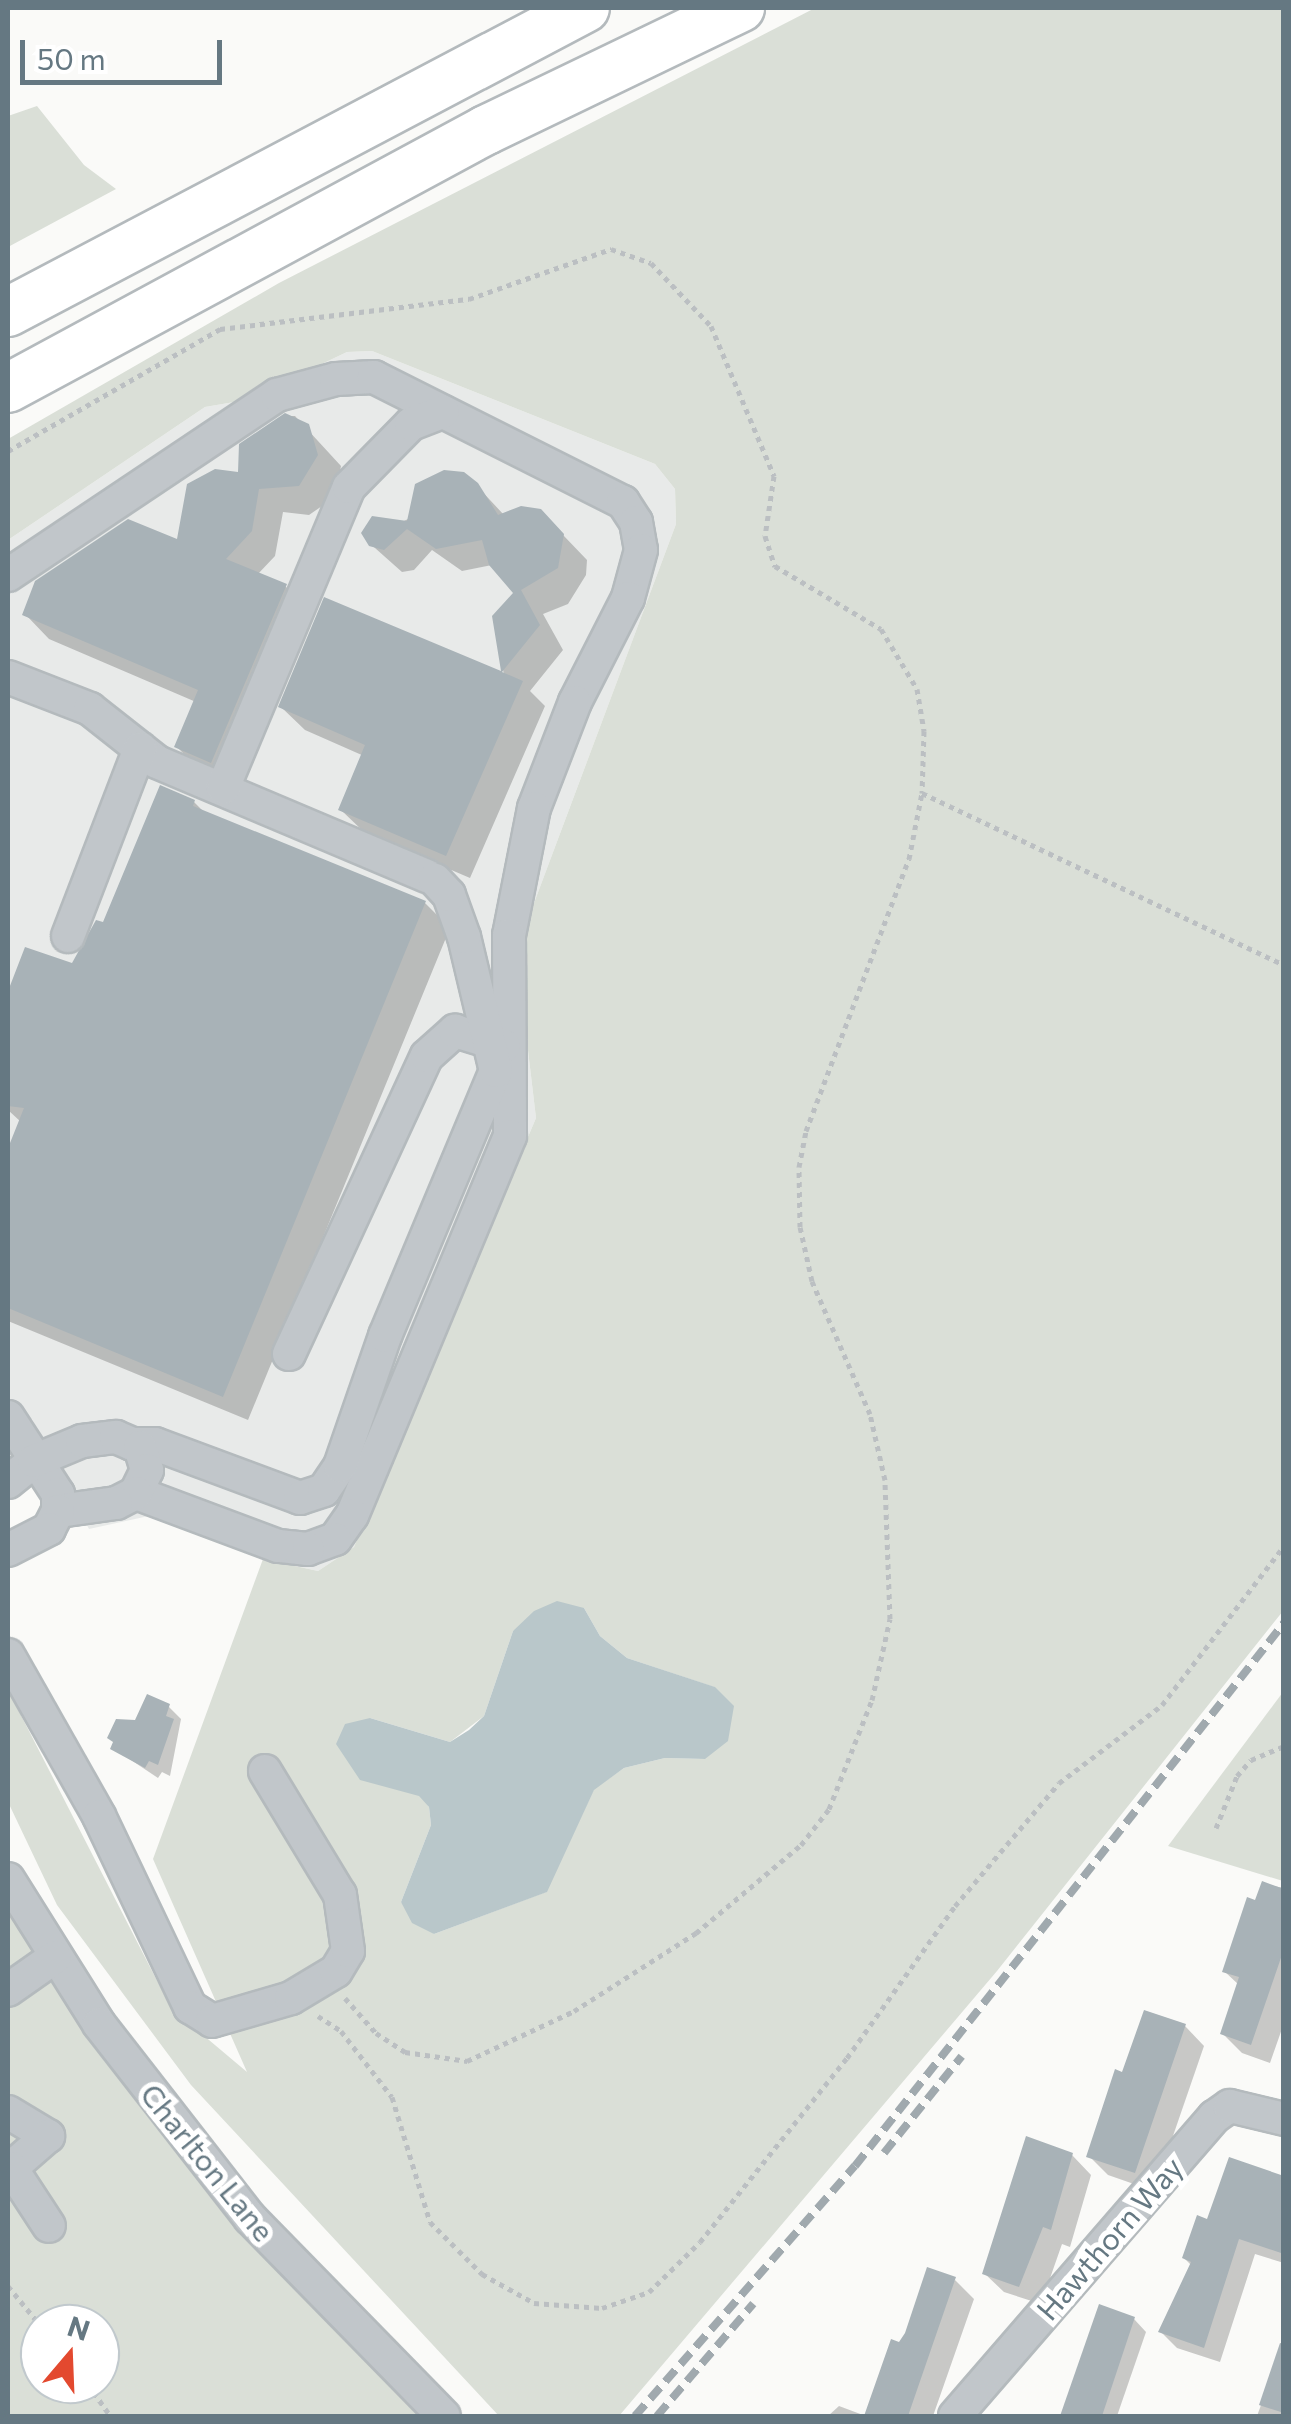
<!DOCTYPE html>
<style>
body{margin:0}
#map{position:relative;width:1291px;height:2424px;overflow:hidden;background:#fafaf8;font-family:Commissioner,sans-serif}
div>[style]{position:absolute}
[style*='--x']{left:calc(var(--x)*1px);top:calc(var(--y)*1px);width:calc(var(--w)*1px);rotate:calc(var(--a)*1deg)}
.built>*{inset:0;background:#e8eae9}
.green>*{inset:0;background:#dadfd7}
.water>*{inset:0;background:#b9c7ca}
.shadow>*{inset:0;background:#0003}
.building>*{inset:0;background:#a8b2b7}
.path>*{height:5px;margin-top:-2.5px;transform-origin:0;background:repeating-linear-gradient(90deg,#bbbfc2 0 5px,transparent 0 10px)}
.roads{filter:drop-shadow(2px 0 #b4babd) drop-shadow(-2px 0 #b4babd) drop-shadow(0 2px #b4babd) drop-shadow(0 -2px #b4babd)}
.minor>*{height:32px;margin:-16px;padding:0 16px;transform-origin:16px;border-radius:16px;background:#c1c6ca}
.highway>*{height:48px;margin:-24px;padding:0 24px;transform-origin:24px;border-radius:24px;background:#fff}
.rail>*{height:8px;margin-top:-4px;transform-origin:0;background:repeating-linear-gradient(90deg,#a0a9ae 0 15px,transparent 0 23px)}
span{translate:-50% -50%;white-space:nowrap;text-align:center;line-height:1.15;-webkit-text-stroke:10px #fff;paint-order:stroke}
.street-label{font-size:30px;color:#657882}
.frame{position:absolute;inset:0;border:10px solid #657882;pointer-events:none}
.north{position:absolute;left:20px;top:2304px;width:100px;height:100px;box-sizing:border-box;background:#fff;border:2px solid #c1c9cd;border-radius:50%;rotate:19deg;font-size:28px;font-weight:700;line-height:40px;text-align:center;color:#657882}
.north::after{content:'';display:block;margin:auto;width:35px;height:45px;background:#e3492f;clip-path:polygon(50% 0,100% 100%,50% 72%,0 100%)}
.scale{position:absolute;left:20px;top:40px;width:202px;height:45px;box-sizing:border-box;border:5px solid #657882;border-top:0;padding-left:12px;font-size:30px;line-height:35px;white-space:nowrap;color:#657882;-webkit-text-stroke:8px #fff;paint-order:stroke}
</style>
<div id="map">
<div class="built">
<i style="clip-path:polygon(372px 351px,655px 464px,675px 489px,676px 524px,522px 935px,520px 983px,536px 1118px,354px 1547px,318px 1571px,263px 1559px,158px 1514px,89px 1529px,32px 1419px,8px 1424px,8px 540px,205px 407px,246px 400px,347px 352px)"></i>
</div>
<div class="green">
<i style="clip-path:polygon(evenodd,815px 8px,1283px 8px,1283px 1611px,997px 1971px,619px 2416px,499px 2416px,191px 2085px,57px 1905px,8px 1802px,8px 1690px,171px 2008px,247px 2072px,153px 1859px,263px 1559px,318px 1571px,354px 1547px,536px 1118px,520px 983px,522px 935px,676px 524px,675px 489px,655px 464px,372px 351px,347px 352px,246px 400px,205px 407px,8px 540px,8px 439px,279px 283px,815px 8px,584px 1608px,600px 1636px,627px 1658px,714px 1687px,705px 1759px,665px 1758px,624px 1768px,594px 1789px,546px 1892px,434px 1934px,401px 1902px,431px 1825px,429px 1807px,370px 1718px,450px 1742px,484px 1716px,513px 1631px,584px 1608px)"></i>
<i style="clip-path:polygon(37px 106px,84px 165px,116px 189px,8px 247px,8px 116px)"></i>
<i style="clip-path:polygon(1283px 1692px,1283px 1881px,1168px 1846px)"></i>
<i style="clip-path:polygon(evenodd,8px 1879px,99px 2024px,444px 2416px,8px 2416px,8px 1879px,40px 2324px,100px 2324px,100px 2384px,40px 2384px,40px 2324px)"></i>
</div>
<div class="water">
<i style="clip-path:polygon(557px 1601px,584px 1608px,600px 1636px,627px 1658px,715px 1687px,734px 1706px,728px 1741px,705px 1759px,665px 1758px,624px 1768px,594px 1790px,547px 1892px,434px 1934px,412px 1923px,401px 1902px,431px 1825px,429px 1807px,419px 1796px,360px 1780px,336px 1744px,345px 1724px,370px 1718px,450px 1742px,469px 1730px,484px 1716px,513px 1631px,534px 1611px)"></i>
</div>
<div class="shadow">
<i style="clip-path:polygon(286px 416px,295px 416px,341px 466px,335px 497px,309px 515px,283px 512px,275px 556px,257px 575px,285px 586px,309px 610px,235px 785px,201px 771px,177px 747px,196px 702px,49px 639px,25px 614px,179px 542px)"></i>
<i style="clip-path:polygon(476px 485px,504px 515px,540px 511px,587px 560px,586px 575px,568px 604px,543px 614px,563px 650px,530px 691px,545px 706px,470px 878px,365px 833px,341px 810px,364px 756px,305px 730px,281px 707px,504px 675px,494px 617px,516px 593px,492px 565px,462px 571px,432px 550px,414px 570px,402px 572px,366px 540px)"></i>
<i style="clip-path:polygon(194px 802px,206px 814px,425px 903px,450px 928px,248px 1420px,8px 1321px,8px 1155px,21px 1122px,8px 1110px,8px 1068px,15px 1062px,8px 1054px,8px 998px,26px 950px,73px 967px)"></i>
<i style="clip-path:polygon(169px 1707px,181px 1719px,170px 1776px,162px 1772px,158px 1778px,113px 1748px,136px 1723px)"></i>
<i style="clip-path:polygon(1263px 1884px,1284px 1888px,1284px 2023px,1270px 2063px,1242px 2053px,1223px 2034px,1239px 1985px,1224px 1971px)"></i>
<i style="clip-path:polygon(1185px 2026px,1204px 2046px,1154px 2191px,1108px 2175px,1089px 2156px,1123px 2075px)"></i>
<i style="clip-path:polygon(1072px 2155px,1091px 2175px,1070px 2247px,1062px 2244px,1041px 2304px,1004px 2292px,984px 2273px)"></i>
<i style="clip-path:polygon(1284px 2179px,1284px 2263px,1255px 2254px,1220px 2362px,1177px 2348px,1161px 2332px,1192px 2266px,1184px 2258px,1209px 2222px)"></i>
<i style="clip-path:polygon(955px 2280px,974px 2299px,933px 2416px,867px 2416px,892px 2342px,901px 2345px)"></i>
<i style="clip-path:polygon(1100px 2307px,1134px 2319px,1146px 2332px,1117px 2416px,1062px 2416px)"></i>
<i style="clip-path:polygon(1284px 2342px,1284px 2416px,1257px 2416px)"></i>
<i style="clip-path:polygon(839px 2406px,863px 2415px,865px 2416px,828px 2416px)"></i>
</div>
<div class="building">
<i style="clip-path:polygon(285px 413px,309px 424px,318px 455px,299px 486px,259px 489px,252px 531px,226px 559px,287px 584px,211px 763px,174px 747px,198px 690px,22px 615px,35px 581px,128px 519px,177px 539px,187px 484px,215px 469px,238px 472px,239px 444px)"></i>
<i style="clip-path:polygon(444px 470px,464px 472px,478px 483px,498px 515px,521px 506px,541px 509px,564px 534px,558px 568px,521px 590px,540px 625px,502px 672px,523px 681px,446px 856px,338px 810px,365px 745px,278px 707px,324px 597px,501px 671px,492px 616px,513px 593px,489px 565px,482px 540px,436px 549px,407px 529px,384px 550px,369px 546px,361px 533px,372px 516px,407px 521px,415px 484px)"></i>
<i style="clip-path:polygon(160px 785px,195px 800px,193px 806px,426px 901px,223px 1397px,8px 1308px,8px 1148px,24px 1108px,8px 1106px,8px 991px,25px 947px,72px 963px,96px 920px,103px 922px)"></i>
<i style="clip-path:polygon(147px 1694px,170px 1704px,166px 1716px,174px 1719px,158px 1765px,149px 1761px,145px 1768px,110px 1749px,113px 1742px,107px 1738px,116px 1719px,135px 1720px)"></i>
<i style="clip-path:polygon(1262px 1881px,1284px 1889px,1284px 1949px,1251px 2045px,1220px 2034px,1239px 1977px,1222px 1972px,1247px 1897px,1255px 1900px)"></i>
<i style="clip-path:polygon(1144px 2010px,1186px 2024px,1135px 2173px,1086px 2157px,1115px 2069px,1122px 2072px)"></i>
<i style="clip-path:polygon(1026px 2136px,1073px 2153px,1051px 2230px,1043px 2227px,1019px 2287px,982px 2274px)"></i>
<i style="clip-path:polygon(1229px 2157px,1284px 2176px,1284px 2254px,1239px 2239px,1204px 2348px,1158px 2332px,1191px 2262px,1182px 2258px,1197px 2215px,1207px 2219px)"></i>
<i style="clip-path:polygon(927px 2267px,956px 2277px,908px 2416px,864px 2416px,891px 2339px,899px 2342px,905px 2333px)"></i>
<i style="clip-path:polygon(1099px 2304px,1135px 2317px,1102px 2416px,1060px 2416px)"></i>
<i style="clip-path:polygon(1280px 2343px,1284px 2344px,1284px 2413px,1259px 2405px)"></i>
</div>
<div class="path">
<i style="--x:8;--y:451;--w:245;--a:-29.9"></i>
<i style="--x:220;--y:329;--w:251;--a:-6.9"></i>
<i style="--x:469;--y:299;--w:151;--a:-19.4"></i>
<i style="--x:611;--y:249;--w:42;--a:19.3"></i>
<i style="--x:651;--y:263;--w:87;--a:46.4"></i>
<i style="--x:711;--y:326;--w:163;--a:67.2"></i>
<i style="--x:774;--y:476;--w:61;--a:98.5"></i>
<i style="--x:765;--y:536;--w:32;--a:72"></i>
<i style="--x:775;--y:566;--w:123;--a:30.7"></i>
<i style="--x:881;--y:629;--w:70;--a:59"></i>
<i style="--x:917;--y:689;--w:43;--a:80.5"></i>
<i style="--x:924;--y:731;--w:62;--a:91.8"></i>
<i style="--x:922;--y:793;--w:401;--a:25.4"></i>
<i style="--x:1216;--y:1828;--w:56;--a:-68"></i>
<i style="--x:1237;--y:1776;--w:21;--a:-49"></i>
<i style="--x:1251;--y:1760;--w:36;--a:-23"></i>
<i style="--x:345;--y:1998;--w:47;--a:48.5"></i>
<i style="--x:376;--y:2033;--w:35;--a:33"></i>
<i style="--x:405;--y:2052;--w:63;--a:8.3"></i>
<i style="--x:467;--y:2061;--w:118;--a:-25"></i>
<i style="--x:574;--y:2011;--w:145;--a:-32.6"></i>
<i style="--x:696;--y:1933;--w:137;--a:-40"></i>
<i style="--x:801;--y:1845;--w:46;--a:-52.1"></i>
<i style="--x:829;--y:1809;--w:117;--a:-68.5"></i>
<i style="--x:872;--y:1700;--w:83;--a:-77.5"></i>
<i style="--x:890;--y:1619;--w:139;--a:-92.1"></i>
<i style="--x:885;--y:1480;--w:68;--a:-102.8"></i>
<i style="--x:870;--y:1414;--w:145;--a:-113.6"></i>
<i style="--x:812;--y:1281;--w:55;--a:-102.5"></i>
<i style="--x:800;--y:1227;--w:60;--a:-91"></i>
<i style="--x:799;--y:1167;--w:37;--a:-79"></i>
<i style="--x:806;--y:1131;--w:291;--a:-69.3"></i>
<i style="--x:909;--y:859;--w:67;--a:-78.9"></i>
<i style="--x:318;--y:2016;--w:27;--a:33"></i>
<i style="--x:341;--y:2031;--w:83;--a:52.3"></i>
<i style="--x:392;--y:2097;--w:131;--a:73.1"></i>
<i style="--x:430;--y:2222;--w:74;--a:45"></i>
<i style="--x:482;--y:2274;--w:60;--a:29.1"></i>
<i style="--x:534;--y:2303;--w:68;--a:4.2"></i>
<i style="--x:602;--y:2308;--w:50;--a:-18.8"></i>
<i style="--x:649;--y:2292;--w:71;--a:-44.4"></i>
<i style="--x:700;--y:2242;--w:236;--a:-51.4"></i>
<i style="--x:847;--y:2058;--w:186;--a:-54.6"></i>
<i style="--x:955;--y:1906;--w:161;--a:-49.8"></i>
<i style="--x:1059;--y:1783;--w:129;--a:-37.1"></i>
<i style="--x:1162;--y:1705;--w:200;--a:-52.5"></i>
<i style="--x:8;--y:2286;--w:50;--a:50.6"></i>
<i style="--x:88;--y:2384;--w:39;--a:55"></i>
</div>
<div class="roads">
<div class="minor">
<i style="--x:8;--y:575;--w:324;--a:-33.8"></i>
<i style="--x:277;--y:395;--w:61;--a:-15.2"></i>
<i style="--x:336;--y:379;--w:38;--a:-3"></i>
<i style="--x:374;--y:377;--w:279;--a:26.7"></i>
<i style="--x:623;--y:502;--w:24;--a:57"></i>
<i style="--x:636;--y:522;--w:28;--a:80"></i>
<i style="--x:641;--y:550;--w:50;--a:105.2"></i>
<i style="--x:628;--y:598;--w:117;--a:117"></i>
<i style="--x:575;--y:702;--w:114;--a:111.1"></i>
<i style="--x:534;--y:808;--w:129;--a:101.1"></i>
<i style="--x:509;--y:935;--w:201;--a:89.7"></i>
<i style="--x:510;--y:1136;--w:411;--a:112.6"></i>
<i style="--x:352;--y:1515;--w:29;--a:125"></i>
<i style="--x:335;--y:1539;--w:29;--a:160"></i>
<i style="--x:308;--y:1549;--w:30;--a:-174"></i>
<i style="--x:278;--y:1546;--w:152;--a:-159.5"></i>
<i style="--x:8;--y:677;--w:88;--a:21.3"></i>
<i style="--x:90;--y:709;--w:85;--a:38.3"></i>
<i style="--x:157;--y:762;--w:293;--a:22.9"></i>
<i style="--x:223;--y:788;--w:326;--a:-67.3"></i>
<i style="--x:349;--y:487;--w:88;--a:-45.5"></i>
<i style="--x:411;--y:424;--w:34;--a:-21"></i>
<i style="--x:68;--y:936;--w:201;--a:-69"></i>
<i style="--x:289;--y:1354;--w:328;--a:-65.2"></i>
<i style="--x:427;--y:1056;--w:38;--a:-42"></i>
<i style="--x:455;--y:1031;--w:51;--a:17"></i>
<i style="--x:8;--y:1417;--w:92;--a:57"></i>
<i style="--x:58;--y:1494;--w:17;--a:90"></i>
<i style="--x:132;--y:1444;--w:23;--a:0"></i>
<i style="--x:155;--y:1444;--w:155;--a:20.4"></i>
<i style="--x:300;--y:1498;--w:25;--a:-18"></i>
<i style="--x:324;--y:1490;--w:29;--a:-56"></i>
<i style="--x:340;--y:1466;--w:138;--a:-70.9"></i>
<i style="--x:385;--y:1336;--w:287;--a:-67.3"></i>
<i style="--x:496;--y:1071;--w:138;--a:-103.4"></i>
<i style="--x:464;--y:937;--w:45;--a:-109.7"></i>
<i style="--x:449;--y:895;--w:21;--a:-133"></i>
<i style="--x:8;--y:1482;--w:33;--a:-39"></i>
<i style="--x:34;--y:1461;--w:52;--a:-22.6"></i>
<i style="--x:82;--y:1441;--w:34;--a:-7"></i>
<i style="--x:116;--y:1437;--w:26;--a:23"></i>
<i style="--x:140;--y:1447;--w:24;--a:73"></i>
<i style="--x:147;--y:1470;--w:25;--a:116"></i>
<i style="--x:136;--y:1493;--w:22;--a:153"></i>
<i style="--x:116;--y:1503;--w:59;--a:172.1"></i>
<i style="--x:58;--y:1511;--w:20;--a:117"></i>
<i style="--x:49;--y:1529;--w:46;--a:152.9"></i>
<i style="--x:8;--y:1655;--w:185;--a:60.5"></i>
<i style="--x:99;--y:1816;--w:212;--a:64.5"></i>
<i style="--x:190;--y:2007;--w:26;--a:32"></i>
<i style="--x:212;--y:2021;--w:82;--a:-16.2"></i>
<i style="--x:291;--y:1998;--w:52;--a:-31"></i>
<i style="--x:336;--y:1971;--w:23;--a:-59"></i>
<i style="--x:348;--y:1951;--w:57;--a:-98.1"></i>
<i style="--x:340;--y:1895;--w:145;--a:-121.2"></i>
<i style="--x:8;--y:1879;--w:171;--a:57.9"></i>
<i style="--x:99;--y:2024;--w:246;--a:52.1"></i>
<i style="--x:250;--y:2218;--w:277;--a:45.6"></i>
<i style="--x:8;--y:1990;--w:57;--a:-35.1"></i>
<i style="--x:8;--y:2112;--w:47;--a:31"></i>
<i style="--x:48;--y:2136;--w:49;--a:139.1"></i>
<i style="--x:11;--y:2168;--w:69;--a:56.8"></i>
<i style="--x:955;--y:2416;--w:396;--a:-49.1"></i>
<i style="--x:1214;--y:2117;--w:19;--a:-35"></i>
<i style="--x:1230;--y:2106;--w:56;--a:13.5"></i>
</div>
<div class="highway">
<i style="--x:8;--y:312;--w:652;--a:-27.78"></i>
<i style="--x:8;--y:388;--w:543;--a:-28.36"></i>
<i style="--x:486;--y:130;--w:282;--a:-25.7"></i>
</div>
</div>
<div class="rail">
<i style="--x:884;--y:2153;--w:124;--a:-51.2"></i>
<i style="--x:635;--y:2416;--w:333;--a:-48.7"></i>
<i style="--x:855;--y:2166;--w:692;--a:-51.69"></i>
<i style="--x:657;--y:2416;--w:148;--a:-49.4"></i>
</div>
<div class="street-label">
<span style="left:208px;top:2162px;rotate:51deg">Charlton Lane</span>
<span style="left:1109px;top:2238px;rotate:-49deg">Hawthorn Way</span>
</div>
<div class="frame"></div>
<div class="north">N</div>
<div class="scale">50 m</div>
</div>
